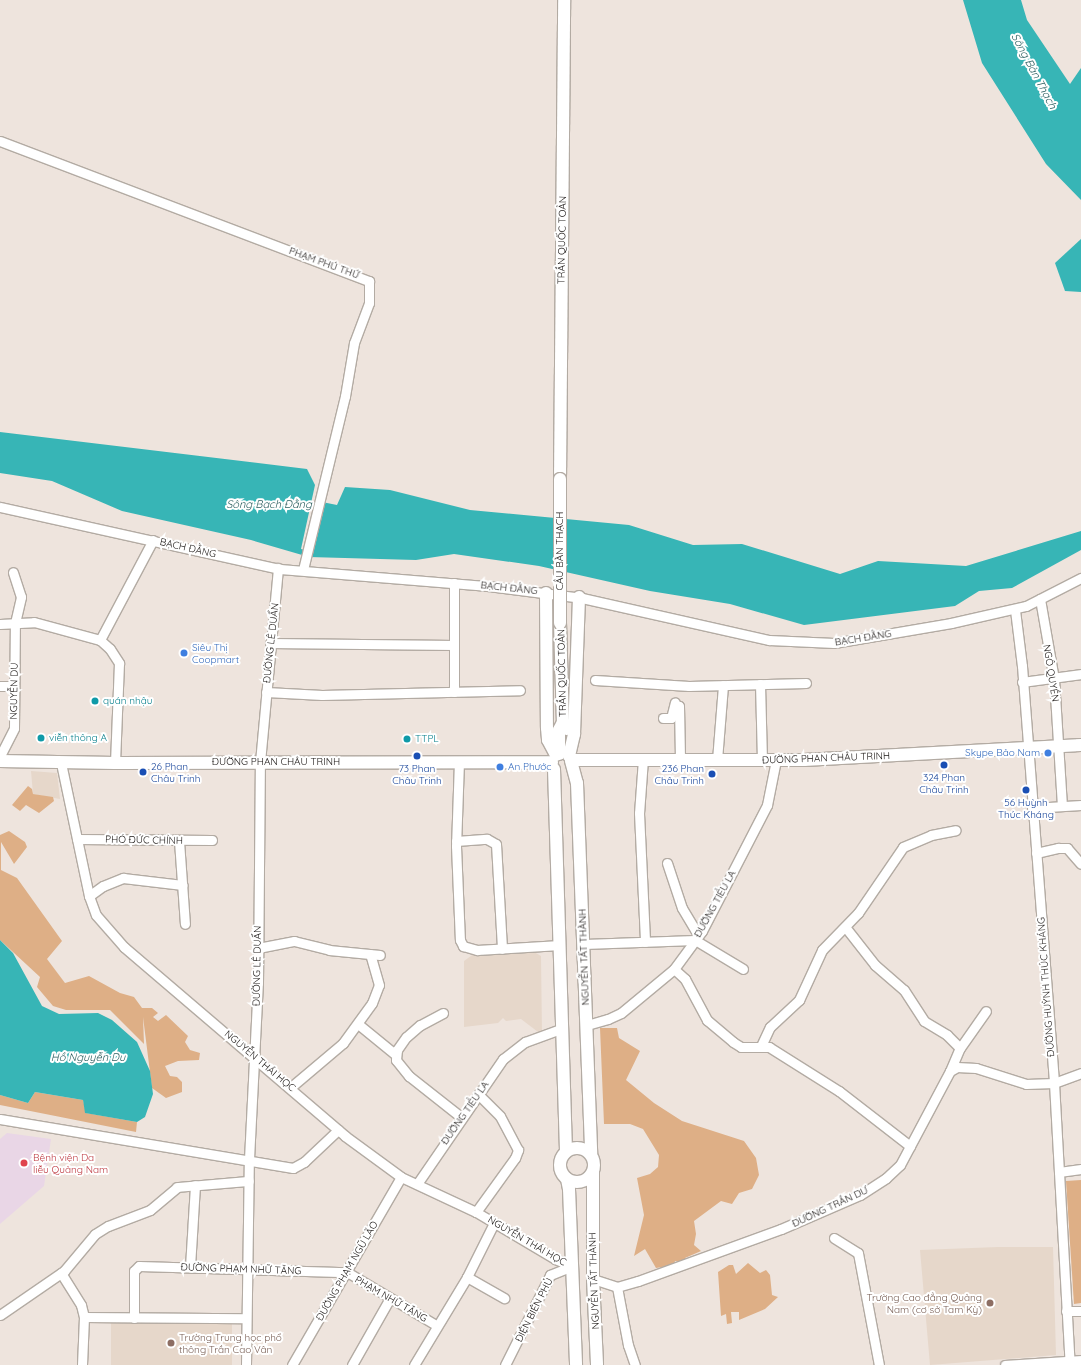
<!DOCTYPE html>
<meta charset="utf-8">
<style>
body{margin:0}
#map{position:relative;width:1081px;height:1365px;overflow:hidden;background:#eee4dd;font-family:Quicksand,sans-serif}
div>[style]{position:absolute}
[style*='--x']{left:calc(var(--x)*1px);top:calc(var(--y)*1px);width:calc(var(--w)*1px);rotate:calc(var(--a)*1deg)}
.built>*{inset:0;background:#e6d7ca;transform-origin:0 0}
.medical>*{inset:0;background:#e9d6e6}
.green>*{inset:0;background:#deaf86}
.water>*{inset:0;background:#37b5b6}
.roads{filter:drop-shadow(1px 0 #b3aba3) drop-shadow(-1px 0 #b3aba3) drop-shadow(0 1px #b3aba3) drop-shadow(0 -1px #b3aba3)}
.minor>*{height:9px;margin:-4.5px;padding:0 4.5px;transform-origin:4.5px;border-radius:4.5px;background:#fff}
.major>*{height:12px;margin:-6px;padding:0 6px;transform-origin:6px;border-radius:6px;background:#fff}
.major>.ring{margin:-6px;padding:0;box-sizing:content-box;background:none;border:12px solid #fff;border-radius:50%}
.bridges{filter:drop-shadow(1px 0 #b3aba3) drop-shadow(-1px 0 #b3aba3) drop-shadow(0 1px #b3aba3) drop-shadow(0 -1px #b3aba3)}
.major-bridge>*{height:12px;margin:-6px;padding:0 6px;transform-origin:6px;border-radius:6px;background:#fff}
.dots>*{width:11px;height:11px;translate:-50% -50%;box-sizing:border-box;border:2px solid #fff;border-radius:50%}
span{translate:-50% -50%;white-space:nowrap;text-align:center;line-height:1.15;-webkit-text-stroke:4px #fff;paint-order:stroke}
.street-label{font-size:10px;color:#191513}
.shop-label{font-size:10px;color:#366cbe}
.left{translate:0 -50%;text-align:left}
.right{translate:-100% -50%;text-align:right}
.culture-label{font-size:10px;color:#0d838f}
.transit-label{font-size:10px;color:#164399}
.health-label{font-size:10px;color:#be3a42}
.education-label{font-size:10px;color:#785e54}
.water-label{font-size:11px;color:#2e6162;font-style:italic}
</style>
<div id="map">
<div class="built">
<i style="clip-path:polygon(31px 771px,57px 773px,60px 799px,33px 794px)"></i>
<i style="clip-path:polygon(534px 952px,541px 956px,542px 1035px,521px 1019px,506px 1021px,503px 1018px,498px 1023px,464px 1027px,464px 961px,475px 953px)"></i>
<i style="clip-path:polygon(998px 1247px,1053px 1247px,1056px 1355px,930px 1365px,920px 1250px)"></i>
<i style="left:111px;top:1321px;width:121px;height:44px"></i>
</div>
<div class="medical">
<i style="clip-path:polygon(7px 1133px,51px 1139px,44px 1186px,0 1224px,0 1139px)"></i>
</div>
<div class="green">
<i style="clip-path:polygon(28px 786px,32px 789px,33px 794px,53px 797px,54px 801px,39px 813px,26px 805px,20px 811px,12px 805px)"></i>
<i style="clip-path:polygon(9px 831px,25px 842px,27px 847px,14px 864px,1px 842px,1px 870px,17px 878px,62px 941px,47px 959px,65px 983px,89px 976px,120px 993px,134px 997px,142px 1008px,152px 1008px,158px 1013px,153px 1017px,158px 1021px,166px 1015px,188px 1036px,185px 1042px,190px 1050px,200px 1053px,199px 1060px,178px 1061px,165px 1066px,170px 1076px,177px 1077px,182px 1082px,182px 1092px,166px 1098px,152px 1088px,143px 1017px,144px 1044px,110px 1010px,66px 1010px,53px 1006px,37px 987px,40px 977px,0 940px,0 835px)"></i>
<i style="clip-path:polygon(600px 1028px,617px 1028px,619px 1038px,640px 1051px,626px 1080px,654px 1103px,682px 1121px,744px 1141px,756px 1158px,759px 1175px,752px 1189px,739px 1193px,732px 1204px,721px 1201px,694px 1221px,696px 1234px,694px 1245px,701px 1251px,685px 1258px,685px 1262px,675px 1261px,674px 1265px,656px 1268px,645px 1249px,634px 1256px,644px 1215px,637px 1178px,650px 1174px,658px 1167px,659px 1155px,643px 1129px,630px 1124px,604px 1124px)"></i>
<i style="clip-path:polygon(35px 1092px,83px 1100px,86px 1113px,137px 1122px,136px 1132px,0 1105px,0 1095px,28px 1103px)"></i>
<i style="clip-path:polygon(1081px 1180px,1081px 1303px,1074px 1304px,1066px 1181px)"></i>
<i style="clip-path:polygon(748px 1263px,760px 1273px,766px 1270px,770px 1275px,772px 1295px,778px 1297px,765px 1309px,739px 1320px,739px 1312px,731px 1312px,732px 1323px,727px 1324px,726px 1314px,721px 1316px,718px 1272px,729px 1265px,733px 1265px,736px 1274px)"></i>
</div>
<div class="water">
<i style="clip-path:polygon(963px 0,1021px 0,1027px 20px,1070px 84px,1081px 68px,1081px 200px,1046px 164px,982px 63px)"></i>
<i style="clip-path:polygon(1081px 239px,1081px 292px,1065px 291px,1055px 263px)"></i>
<i style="clip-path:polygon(0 432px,307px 469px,315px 485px,301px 549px,309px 551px,322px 502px,337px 505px,345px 487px,390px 490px,470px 510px,629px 525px,693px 545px,742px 544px,840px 574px,878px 561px,966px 566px,1081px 531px,1081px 550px,1012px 588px,979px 591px,955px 606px,804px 625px,730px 604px,650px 591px,539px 566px,454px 554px,416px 560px,309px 557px,251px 540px,122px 511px,52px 481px,0 473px)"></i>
<i style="clip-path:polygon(0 940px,13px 953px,42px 1006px,59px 1014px,98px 1013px,112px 1020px,137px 1042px,150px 1071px,153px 1094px,145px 1117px,137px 1122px,85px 1113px,83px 1100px,35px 1092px,28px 1103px,0 1095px)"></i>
</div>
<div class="roads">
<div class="minor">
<i style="--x:0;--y:141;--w:395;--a:20.8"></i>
<i style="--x:369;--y:281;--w:22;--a:90"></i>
<i style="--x:369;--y:303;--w:43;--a:110.6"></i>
<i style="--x:354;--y:343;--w:54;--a:99.6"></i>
<i style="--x:345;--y:396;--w:179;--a:103.6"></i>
<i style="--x:0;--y:507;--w:287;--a:12.5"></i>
<i style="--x:280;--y:569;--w:209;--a:4.7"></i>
<i style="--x:488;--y:586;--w:95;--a:7.3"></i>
<i style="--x:582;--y:598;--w:192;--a:12.7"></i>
<i style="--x:769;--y:640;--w:65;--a:2.6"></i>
<i style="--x:834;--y:643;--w:119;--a:-9.7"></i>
<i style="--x:951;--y:623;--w:77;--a:-12.8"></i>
<i style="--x:1026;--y:606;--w:62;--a:-27"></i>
<i style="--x:1040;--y:599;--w:81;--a:80.1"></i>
<i style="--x:1054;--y:679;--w:127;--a:86.4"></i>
<i style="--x:1015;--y:610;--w:56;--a:82.9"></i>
<i style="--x:1022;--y:666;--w:418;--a:85.6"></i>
<i style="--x:1054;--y:1083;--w:282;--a:86.8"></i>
<i style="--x:0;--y:624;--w:34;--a:-3"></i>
<i style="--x:34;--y:622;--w:68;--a:15.3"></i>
<i style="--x:100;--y:640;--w:13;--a:42"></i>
<i style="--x:110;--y:649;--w:17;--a:57"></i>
<i style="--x:119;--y:663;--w:100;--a:92.3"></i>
<i style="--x:100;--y:640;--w:113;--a:-62.1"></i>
<i style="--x:270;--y:643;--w:184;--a:0.6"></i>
<i style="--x:595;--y:680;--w:94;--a:3.7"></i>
<i style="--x:689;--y:686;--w:117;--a:-1.5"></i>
<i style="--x:1022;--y:682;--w:60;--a:-7.7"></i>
<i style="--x:760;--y:684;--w:76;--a:88.5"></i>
<i style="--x:0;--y:686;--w:14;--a:0"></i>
<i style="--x:266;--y:692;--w:56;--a:3.1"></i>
<i style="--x:322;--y:695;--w:198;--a:-1.4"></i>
<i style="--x:454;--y:692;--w:109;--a:-90"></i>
<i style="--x:675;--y:705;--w:4;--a:14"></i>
<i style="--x:679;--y:706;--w:52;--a:88.9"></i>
<i style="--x:663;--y:718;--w:8;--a:0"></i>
<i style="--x:671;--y:718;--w:16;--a:-76"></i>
<i style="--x:0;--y:756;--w:31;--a:-63"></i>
<i style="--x:14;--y:728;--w:105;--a:-89.5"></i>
<i style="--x:15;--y:623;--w:27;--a:-77"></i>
<i style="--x:21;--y:597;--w:26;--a:-108"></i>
<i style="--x:643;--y:759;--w:54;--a:94.2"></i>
<i style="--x:639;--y:813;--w:129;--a:87.3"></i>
<i style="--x:717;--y:760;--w:75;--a:-85.4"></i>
<i style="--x:459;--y:761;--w:85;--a:92"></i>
<i style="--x:456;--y:846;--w:94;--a:87.6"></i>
<i style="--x:460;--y:940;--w:7;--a:63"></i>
<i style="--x:463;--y:946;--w:15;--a:16"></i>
<i style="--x:477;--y:950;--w:83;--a:-3.4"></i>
<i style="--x:61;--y:763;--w:136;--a:78.1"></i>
<i style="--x:89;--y:896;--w:20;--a:70"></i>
<i style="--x:96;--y:915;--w:43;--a:48.8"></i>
<i style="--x:124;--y:947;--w:291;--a:40.5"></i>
<i style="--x:345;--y:1136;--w:69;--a:36.2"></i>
<i style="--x:401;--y:1177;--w:83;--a:25"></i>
<i style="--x:476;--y:1212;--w:92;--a:30.7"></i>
<i style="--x:555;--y:1259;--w:18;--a:22"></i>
<i style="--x:1032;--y:808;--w:49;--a:-3.5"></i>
<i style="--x:77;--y:839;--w:135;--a:0.4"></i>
<i style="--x:179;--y:841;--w:83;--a:85.9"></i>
<i style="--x:456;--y:841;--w:31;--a:-4"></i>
<i style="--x:487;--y:839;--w:10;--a:29"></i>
<i style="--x:496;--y:844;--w:105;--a:86.7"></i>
<i style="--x:1036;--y:853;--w:23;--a:-13"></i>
<i style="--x:1058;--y:848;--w:9;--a:0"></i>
<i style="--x:1067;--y:848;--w:21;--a:49"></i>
<i style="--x:667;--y:863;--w:47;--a:71.6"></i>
<i style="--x:682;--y:908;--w:31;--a:59"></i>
<i style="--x:89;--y:896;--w:17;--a:-36"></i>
<i style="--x:103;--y:886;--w:22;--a:-22"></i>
<i style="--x:123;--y:878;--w:60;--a:6.7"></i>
<i style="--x:846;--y:928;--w:47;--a:51.9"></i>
<i style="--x:875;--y:965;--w:38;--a:41"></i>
<i style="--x:904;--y:990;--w:37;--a:57"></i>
<i style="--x:924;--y:1021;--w:27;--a:31"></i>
<i style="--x:947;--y:1035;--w:18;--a:45"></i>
<i style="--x:584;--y:944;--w:111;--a:-2.1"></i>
<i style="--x:695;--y:940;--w:56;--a:31.1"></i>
<i style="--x:258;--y:948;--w:37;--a:-11"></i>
<i style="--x:294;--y:941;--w:36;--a:14"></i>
<i style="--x:329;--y:950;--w:51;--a:5.6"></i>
<i style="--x:674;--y:969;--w:15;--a:42"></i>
<i style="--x:685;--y:979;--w:47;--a:61.8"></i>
<i style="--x:707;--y:1020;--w:34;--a:40"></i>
<i style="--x:733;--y:1042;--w:9;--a:32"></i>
<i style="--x:741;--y:1047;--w:28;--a:0"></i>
<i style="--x:769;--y:1047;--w:83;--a:32.2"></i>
<i style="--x:839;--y:1091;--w:90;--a:37.8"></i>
<i style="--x:443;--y:1013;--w:26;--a:152"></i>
<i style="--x:420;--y:1025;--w:18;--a:139"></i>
<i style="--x:406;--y:1037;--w:16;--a:125"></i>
<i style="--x:397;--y:1050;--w:10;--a:96"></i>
<i style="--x:396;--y:1060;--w:21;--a:51"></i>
<i style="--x:409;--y:1076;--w:66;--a:38.3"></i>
<i style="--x:358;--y:1024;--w:49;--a:39.2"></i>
<i style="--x:587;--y:1025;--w:22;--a:-16"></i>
<i style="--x:608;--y:1019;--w:14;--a:-25"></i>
<i style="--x:621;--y:1013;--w:69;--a:-39.7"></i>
<i style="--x:674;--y:969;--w:47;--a:-53.6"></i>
<i style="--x:702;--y:931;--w:142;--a:-62.7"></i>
<i style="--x:767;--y:805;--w:46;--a:-78.7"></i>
<i style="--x:761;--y:1046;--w:21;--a:-65"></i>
<i style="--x:770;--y:1027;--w:40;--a:-43"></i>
<i style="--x:799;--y:1000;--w:55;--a:-65.3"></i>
<i style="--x:822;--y:950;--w:52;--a:-45.8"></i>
<i style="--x:858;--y:913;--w:80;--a:-55.7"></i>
<i style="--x:903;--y:847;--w:30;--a:-23"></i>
<i style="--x:931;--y:835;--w:25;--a:-11"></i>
<i style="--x:950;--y:1071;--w:25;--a:-67"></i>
<i style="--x:960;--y:1048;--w:45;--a:-54.9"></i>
<i style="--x:291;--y:1087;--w:68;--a:-40.2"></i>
<i style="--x:343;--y:1043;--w:49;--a:-54.1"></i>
<i style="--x:372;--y:1003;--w:19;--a:-69"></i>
<i style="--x:379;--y:985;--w:32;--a:-106"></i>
<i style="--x:0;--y:1119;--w:297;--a:9.5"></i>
<i style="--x:293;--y:1168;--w:13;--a:-29"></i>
<i style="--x:304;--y:1162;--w:47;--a:-43.3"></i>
<i style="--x:1059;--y:1172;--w:22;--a:-8"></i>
<i style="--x:417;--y:1184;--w:152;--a:-55.5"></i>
<i style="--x:503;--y:1059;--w:28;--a:-38"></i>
<i style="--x:525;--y:1042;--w:40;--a:-20.2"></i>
<i style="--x:476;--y:1212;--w:67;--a:-54.2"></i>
<i style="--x:515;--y:1158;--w:9;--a:-69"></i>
<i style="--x:518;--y:1150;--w:38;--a:-118"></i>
<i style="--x:500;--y:1116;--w:31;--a:-135"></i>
<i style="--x:834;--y:1238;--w:28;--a:32"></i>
<i style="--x:858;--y:1253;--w:114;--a:79.4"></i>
<i style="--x:190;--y:1267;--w:82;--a:-86.5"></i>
<i style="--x:61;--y:1273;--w:38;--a:58"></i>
<i style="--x:81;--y:1305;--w:12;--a:76"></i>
<i style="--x:84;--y:1317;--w:48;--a:92.4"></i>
<i style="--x:467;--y:1277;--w:43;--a:29.6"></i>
<i style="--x:593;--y:1279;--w:25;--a:18"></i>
<i style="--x:617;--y:1287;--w:22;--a:-16"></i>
<i style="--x:638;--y:1281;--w:152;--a:-20"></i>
<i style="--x:781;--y:1229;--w:86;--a:-23.3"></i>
<i style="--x:860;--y:1195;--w:31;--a:-33"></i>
<i style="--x:886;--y:1178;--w:19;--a:-43"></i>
<i style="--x:900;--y:1165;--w:106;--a:-62"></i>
<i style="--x:950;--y:1071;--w:8;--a:-30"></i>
<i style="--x:957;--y:1067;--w:19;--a:3"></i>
<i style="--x:976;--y:1068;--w:52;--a:17.7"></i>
<i style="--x:1026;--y:1084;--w:28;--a:-2"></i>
<i style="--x:1054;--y:1083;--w:29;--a:-20"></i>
<i style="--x:617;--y:1287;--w:59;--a:79.3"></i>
<i style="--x:628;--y:1345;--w:21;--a:71"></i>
<i style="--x:1066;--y:1311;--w:15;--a:0"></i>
<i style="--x:0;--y:1315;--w:78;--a:-34.5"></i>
<i style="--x:64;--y:1271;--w:48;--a:-50"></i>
<i style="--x:95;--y:1234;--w:15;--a:-32"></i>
<i style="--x:108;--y:1226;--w:45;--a:-20.9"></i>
<i style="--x:150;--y:1210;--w:35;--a:-40"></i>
<i style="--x:177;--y:1187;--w:72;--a:-4.8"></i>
<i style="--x:84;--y:1317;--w:162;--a:0.4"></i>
<i style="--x:134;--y:1318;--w:47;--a:-90"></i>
<i style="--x:134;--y:1271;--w:7;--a:-45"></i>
<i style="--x:139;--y:1266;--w:208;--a:1.7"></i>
<i style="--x:347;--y:1272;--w:104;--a:30.8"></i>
<i style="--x:246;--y:1365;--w:206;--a:-89.2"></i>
<i style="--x:249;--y:1159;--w:176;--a:-87.1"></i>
<i style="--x:258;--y:983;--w:221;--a:-89.5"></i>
<i style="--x:260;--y:762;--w:195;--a:-84.7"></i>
<i style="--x:292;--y:1365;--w:217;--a:-59.9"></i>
<i style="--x:352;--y:1365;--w:77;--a:-60.4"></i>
<i style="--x:414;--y:1365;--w:103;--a:-58.9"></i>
<i style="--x:467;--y:1277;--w:60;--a:-63.4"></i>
<i style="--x:505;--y:1365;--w:101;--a:-63.4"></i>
<i style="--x:550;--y:1275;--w:24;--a:-22"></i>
<i style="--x:1005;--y:1365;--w:76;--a:-3.8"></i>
</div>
<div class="major">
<i style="--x:560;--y:479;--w:479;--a:-89.5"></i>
<i style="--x:546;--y:593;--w:135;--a:89.6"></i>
<i style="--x:547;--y:728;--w:12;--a:85"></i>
<i style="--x:548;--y:740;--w:17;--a:62"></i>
<i style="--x:560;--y:623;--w:99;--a:88.3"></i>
<i style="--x:559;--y:754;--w:24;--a:-90"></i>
<i style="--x:559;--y:730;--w:9;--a:-63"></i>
<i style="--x:563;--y:722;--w:8;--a:60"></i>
<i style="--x:569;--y:756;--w:23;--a:-77"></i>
<i style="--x:574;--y:734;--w:137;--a:-87.9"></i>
<i style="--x:571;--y:760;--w:233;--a:0"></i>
<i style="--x:804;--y:760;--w:277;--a:-3.1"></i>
<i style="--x:0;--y:761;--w:115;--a:1"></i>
<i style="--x:115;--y:763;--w:437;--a:-0.1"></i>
<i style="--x:571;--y:761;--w:23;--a:75"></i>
<i style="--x:577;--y:783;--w:371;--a:87.8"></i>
<i style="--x:554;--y:769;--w:382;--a:88.2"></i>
<i class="ring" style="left:560px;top:1148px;width:22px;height:22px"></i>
<i style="--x:593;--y:1172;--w:107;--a:90"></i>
<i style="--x:593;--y:1279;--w:86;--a:87.3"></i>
<i style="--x:567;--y:1179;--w:10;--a:79"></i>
<i style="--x:569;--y:1189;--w:176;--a:87.7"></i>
</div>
</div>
<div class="bridges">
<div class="major-bridge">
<i style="--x:560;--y:479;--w:144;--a:90"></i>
</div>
</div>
<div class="dots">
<i style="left:184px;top:653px;background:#3f7fe0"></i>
<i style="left:95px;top:701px;background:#0f9aa8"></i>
<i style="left:41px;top:738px;background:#0f9aa8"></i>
<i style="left:407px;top:739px;background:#0f9aa8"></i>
<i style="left:1048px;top:753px;background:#3f7fe0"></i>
<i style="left:417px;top:756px;background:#1a4fb4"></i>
<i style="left:944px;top:765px;background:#1a4fb4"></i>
<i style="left:500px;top:767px;background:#3f7fe0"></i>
<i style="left:143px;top:772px;background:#1a4fb4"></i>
<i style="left:712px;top:774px;background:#1a4fb4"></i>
<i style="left:1026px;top:790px;background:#1a4fb4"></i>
<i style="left:24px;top:1163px;background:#e0444e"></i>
<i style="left:990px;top:1303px;background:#8d6e63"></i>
<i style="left:171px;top:1343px;background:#8d6e63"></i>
</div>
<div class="street-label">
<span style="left:562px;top:240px;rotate:-89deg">TRẦN QUỐC TOẢN</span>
<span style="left:324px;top:263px;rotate:20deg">PHẠM PHÚ THỨ</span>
<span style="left:188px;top:548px;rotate:13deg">BẠCH ĐẰNG</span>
<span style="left:560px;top:551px;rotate:-90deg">CẦU BÀN THẠCH</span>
<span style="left:509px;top:588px;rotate:6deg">BẠCH ĐẰNG</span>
<span style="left:863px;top:638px;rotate:-9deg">BẠCH ĐẰNG</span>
<span style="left:271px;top:643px;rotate:-84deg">ĐƯỜNG LÊ DUẨN</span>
<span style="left:562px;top:673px;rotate:-91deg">TRẦN QUỐC TOẢN</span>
<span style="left:1051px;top:673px;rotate:81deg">NGÔ QUYỀN</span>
<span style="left:14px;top:691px;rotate:-89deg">NGUYỄN DU</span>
<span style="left:826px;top:758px;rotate:-2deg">ĐƯỜNG PHAN CHÂU TRINH</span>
<span style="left:276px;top:762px">ĐƯỜNG PHAN CHÂU TRINH</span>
<span style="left:144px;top:840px;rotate:1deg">PHÓ ĐỨC CHÍNH</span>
<span style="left:715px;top:904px;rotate:-61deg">ĐƯỜNG TIỂU LA</span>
<span style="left:584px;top:957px;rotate:-92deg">NGUYỄN TẤT THÀNH</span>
<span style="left:257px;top:966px;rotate:-89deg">ĐƯỜNG LÊ DUẨN</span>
<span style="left:1046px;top:987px;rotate:-94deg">ĐƯỜNG HUỲNH THÚC KHÁNG</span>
<span style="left:260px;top:1061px;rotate:40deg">NGUYỄN THÁI HỌC</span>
<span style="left:465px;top:1113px;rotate:-55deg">ĐƯỜNG TIỂU LA</span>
<span style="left:830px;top:1207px;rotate:-25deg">ĐƯỜNG TRẦN DƯ</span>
<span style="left:527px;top:1241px;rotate:30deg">NGUYỄN THÁI HỌC</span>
<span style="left:241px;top:1269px;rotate:2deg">ĐƯỜNG PHẠM NHỮ TĂNG</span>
<span style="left:347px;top:1271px;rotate:-60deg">ĐƯỜNG PHẠM NGŨ LÃO</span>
<span style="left:594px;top:1281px;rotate:-92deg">NGUYỄN TẤT THÀNH</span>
<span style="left:391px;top:1299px;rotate:30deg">PHẠM NHỮ TĂNG</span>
<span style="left:534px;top:1310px;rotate:-63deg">ĐIỆN BIÊN PHỦ</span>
</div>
<div class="shop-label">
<span class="left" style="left:192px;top:653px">Siêu Thị<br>Coopmart</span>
<span class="right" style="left:1040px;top:753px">Skype Bảo Nam</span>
<span class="left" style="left:508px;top:767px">An Phước</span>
</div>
<div class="culture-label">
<span class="left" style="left:103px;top:701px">quán nhậu</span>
<span class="left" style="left:49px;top:738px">viễn thông A</span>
<span class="left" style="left:415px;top:739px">TTPL</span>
</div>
<div class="transit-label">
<span class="left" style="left:151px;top:772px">26 Phan<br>Châu Trinh</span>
<span style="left:417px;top:774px">73 Phan<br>Châu Trinh</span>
<span class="right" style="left:704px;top:774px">236 Phan<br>Châu Trinh</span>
<span style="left:944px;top:783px">324 Phan<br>Châu Trinh</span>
<span style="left:1026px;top:808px">56 Huỳnh<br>Thúc Kháng</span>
</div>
<div class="health-label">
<span class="left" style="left:33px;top:1163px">Bệnh viện Da<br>liễu Quảng Nam</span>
</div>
<div class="education-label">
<span class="right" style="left:982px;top:1303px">Trường Cao đẳng Quảng<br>Nam (cơ sở Tam Kỳ)</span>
<span class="left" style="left:179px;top:1343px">Trường Trung học phổ<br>thông Trần Cao Vân</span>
</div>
<div class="water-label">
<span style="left:1034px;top:71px;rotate:62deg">Sông Bàn Thạch</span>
<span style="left:269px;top:504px">Sông Bạch Đằng</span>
<span style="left:88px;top:1057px">Hồ Nguyễn Du</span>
</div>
</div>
